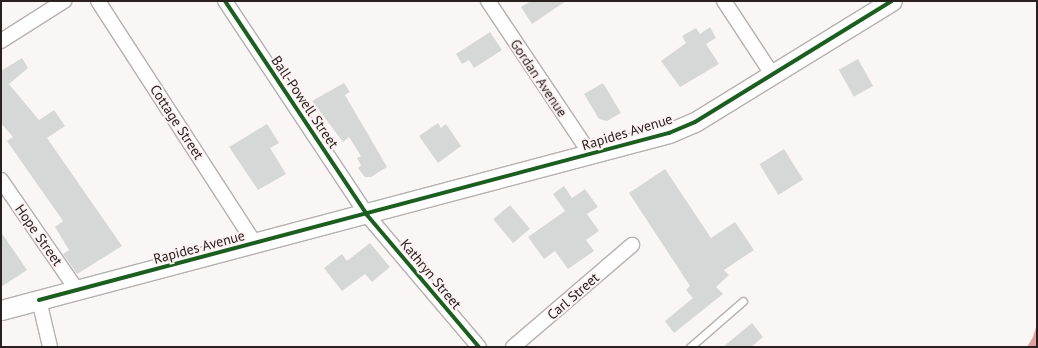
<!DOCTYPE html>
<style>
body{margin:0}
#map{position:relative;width:1038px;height:348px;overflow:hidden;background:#fbf6f6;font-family:"PT Sans",sans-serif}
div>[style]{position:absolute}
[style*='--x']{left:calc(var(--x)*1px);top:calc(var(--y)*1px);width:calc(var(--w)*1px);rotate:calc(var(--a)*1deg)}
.water>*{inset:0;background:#e1a1a1}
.building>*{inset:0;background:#d6d8d7;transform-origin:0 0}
.roads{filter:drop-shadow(1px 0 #b7b0b0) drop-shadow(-1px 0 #b7b0b0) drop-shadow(0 1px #b7b0b0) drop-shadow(0 -1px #b7b0b0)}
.lane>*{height:7px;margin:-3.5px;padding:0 3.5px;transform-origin:3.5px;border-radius:3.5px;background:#fefefe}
.street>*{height:14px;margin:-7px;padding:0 7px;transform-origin:7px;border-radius:7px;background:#fefefe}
.secondary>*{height:19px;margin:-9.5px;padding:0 9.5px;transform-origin:9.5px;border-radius:9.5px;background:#fefefe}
.cycleway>*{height:4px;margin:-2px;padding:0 2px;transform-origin:2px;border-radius:2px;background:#1b5e20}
span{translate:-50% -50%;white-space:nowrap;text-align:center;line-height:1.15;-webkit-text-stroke:4px #fef3f3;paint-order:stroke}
.street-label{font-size:14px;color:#292020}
.frame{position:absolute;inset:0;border:2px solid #292020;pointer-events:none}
</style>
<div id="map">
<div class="water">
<i style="clip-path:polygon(1037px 324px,1037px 347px,1027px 347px,1033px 337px)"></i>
</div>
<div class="building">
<i style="clip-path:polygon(531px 1px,566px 1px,532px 24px,521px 7px)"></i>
<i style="clip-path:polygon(710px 27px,716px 38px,706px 44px,719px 64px,680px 87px,661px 61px,686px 43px,682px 36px,696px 28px,700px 34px)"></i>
<i style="clip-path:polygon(490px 32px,502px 50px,474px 68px,469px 60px,462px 64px,456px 54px)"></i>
<i style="clip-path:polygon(22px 58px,28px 68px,9px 84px,39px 120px,54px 110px,65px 126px,47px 138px,122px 246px,77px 274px,63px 254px,69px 250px,55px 227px,63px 221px,7px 141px,13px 137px,1px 123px,1px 71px)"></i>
<i style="left:858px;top:59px;width:31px;height:22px;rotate:61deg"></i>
<i style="clip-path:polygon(344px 83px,350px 92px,345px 95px,387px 167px,371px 177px,365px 177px,358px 168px,361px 165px,357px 158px,361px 156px,349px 137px,343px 142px,312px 101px)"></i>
<i style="clip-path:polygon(603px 83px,621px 113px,607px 121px,599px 119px,584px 94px)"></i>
<i style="clip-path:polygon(438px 123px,441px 128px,446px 124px,461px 146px,438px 163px,419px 136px)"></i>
<i style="clip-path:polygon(267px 124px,279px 143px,270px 148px,286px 174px,258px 190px,229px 147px)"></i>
<i style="left:784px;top:149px;width:36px;height:29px;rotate:58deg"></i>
<i style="clip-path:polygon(665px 169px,711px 238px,735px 222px,754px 250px,724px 270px,729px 275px,716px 287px,723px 294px,674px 333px,665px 321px,693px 298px,686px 290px,690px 286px,629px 193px)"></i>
<i style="clip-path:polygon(564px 186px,572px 198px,585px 189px,598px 207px,587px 214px,599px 231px,586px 240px,594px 251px,568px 269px,555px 251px,544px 259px,528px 237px,565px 211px,553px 194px)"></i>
<i style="left:510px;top:205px;width:31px;height:22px;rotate:50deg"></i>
<i style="clip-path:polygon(1px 232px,27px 270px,1px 287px)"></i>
<i style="clip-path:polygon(370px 243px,390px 267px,372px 282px,365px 274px,342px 291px,324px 268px,342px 254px,347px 261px)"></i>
<i style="clip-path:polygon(752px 323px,763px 337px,751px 347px,723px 347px)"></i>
</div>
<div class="roads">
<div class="lane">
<i style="--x:690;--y:347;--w:70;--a:-41"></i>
</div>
<div class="street">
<i style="--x:98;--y:1;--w:289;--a:57.1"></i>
<i style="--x:225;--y:1;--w:257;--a:56.4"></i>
<i style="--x:367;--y:215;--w:173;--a:49.7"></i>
<i style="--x:488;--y:1;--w:185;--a:56.2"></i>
<i style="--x:724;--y:1;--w:87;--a:56.7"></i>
<i style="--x:1;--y:41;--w:75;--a:-32.4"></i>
<i style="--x:1;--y:180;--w:134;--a:55.4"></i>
<i style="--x:39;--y:300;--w:48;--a:76.8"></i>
<i style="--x:513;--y:347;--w:157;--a:-40.6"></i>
</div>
<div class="secondary">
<i style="--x:1;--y:310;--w:691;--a:-14.84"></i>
<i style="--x:669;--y:133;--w:28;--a:-23"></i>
<i style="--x:695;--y:122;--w:231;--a:-31.6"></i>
</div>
</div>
<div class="cycleway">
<i style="--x:225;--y:1;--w:257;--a:56.4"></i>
<i style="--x:367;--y:215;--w:173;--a:49.7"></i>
<i style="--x:39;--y:300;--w:652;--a:-14.85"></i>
<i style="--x:669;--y:133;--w:28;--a:-23"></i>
<i style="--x:695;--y:122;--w:231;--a:-31.6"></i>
</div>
<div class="street-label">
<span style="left:539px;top:78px;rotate:56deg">Gordan Avenue</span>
<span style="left:305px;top:102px;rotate:56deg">Ball-Powell Street</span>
<span style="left:177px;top:122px;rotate:57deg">Cottage Street</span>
<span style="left:627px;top:132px;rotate:-17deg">Rapides Avenue</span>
<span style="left:39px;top:235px;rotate:55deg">Hope Street</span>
<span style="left:199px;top:247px;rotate:-15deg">Rapides Avenue</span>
<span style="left:431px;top:274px;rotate:50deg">Kathryn Street</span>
<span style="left:573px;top:296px;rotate:-41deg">Carl Street</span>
</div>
<div class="frame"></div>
</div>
